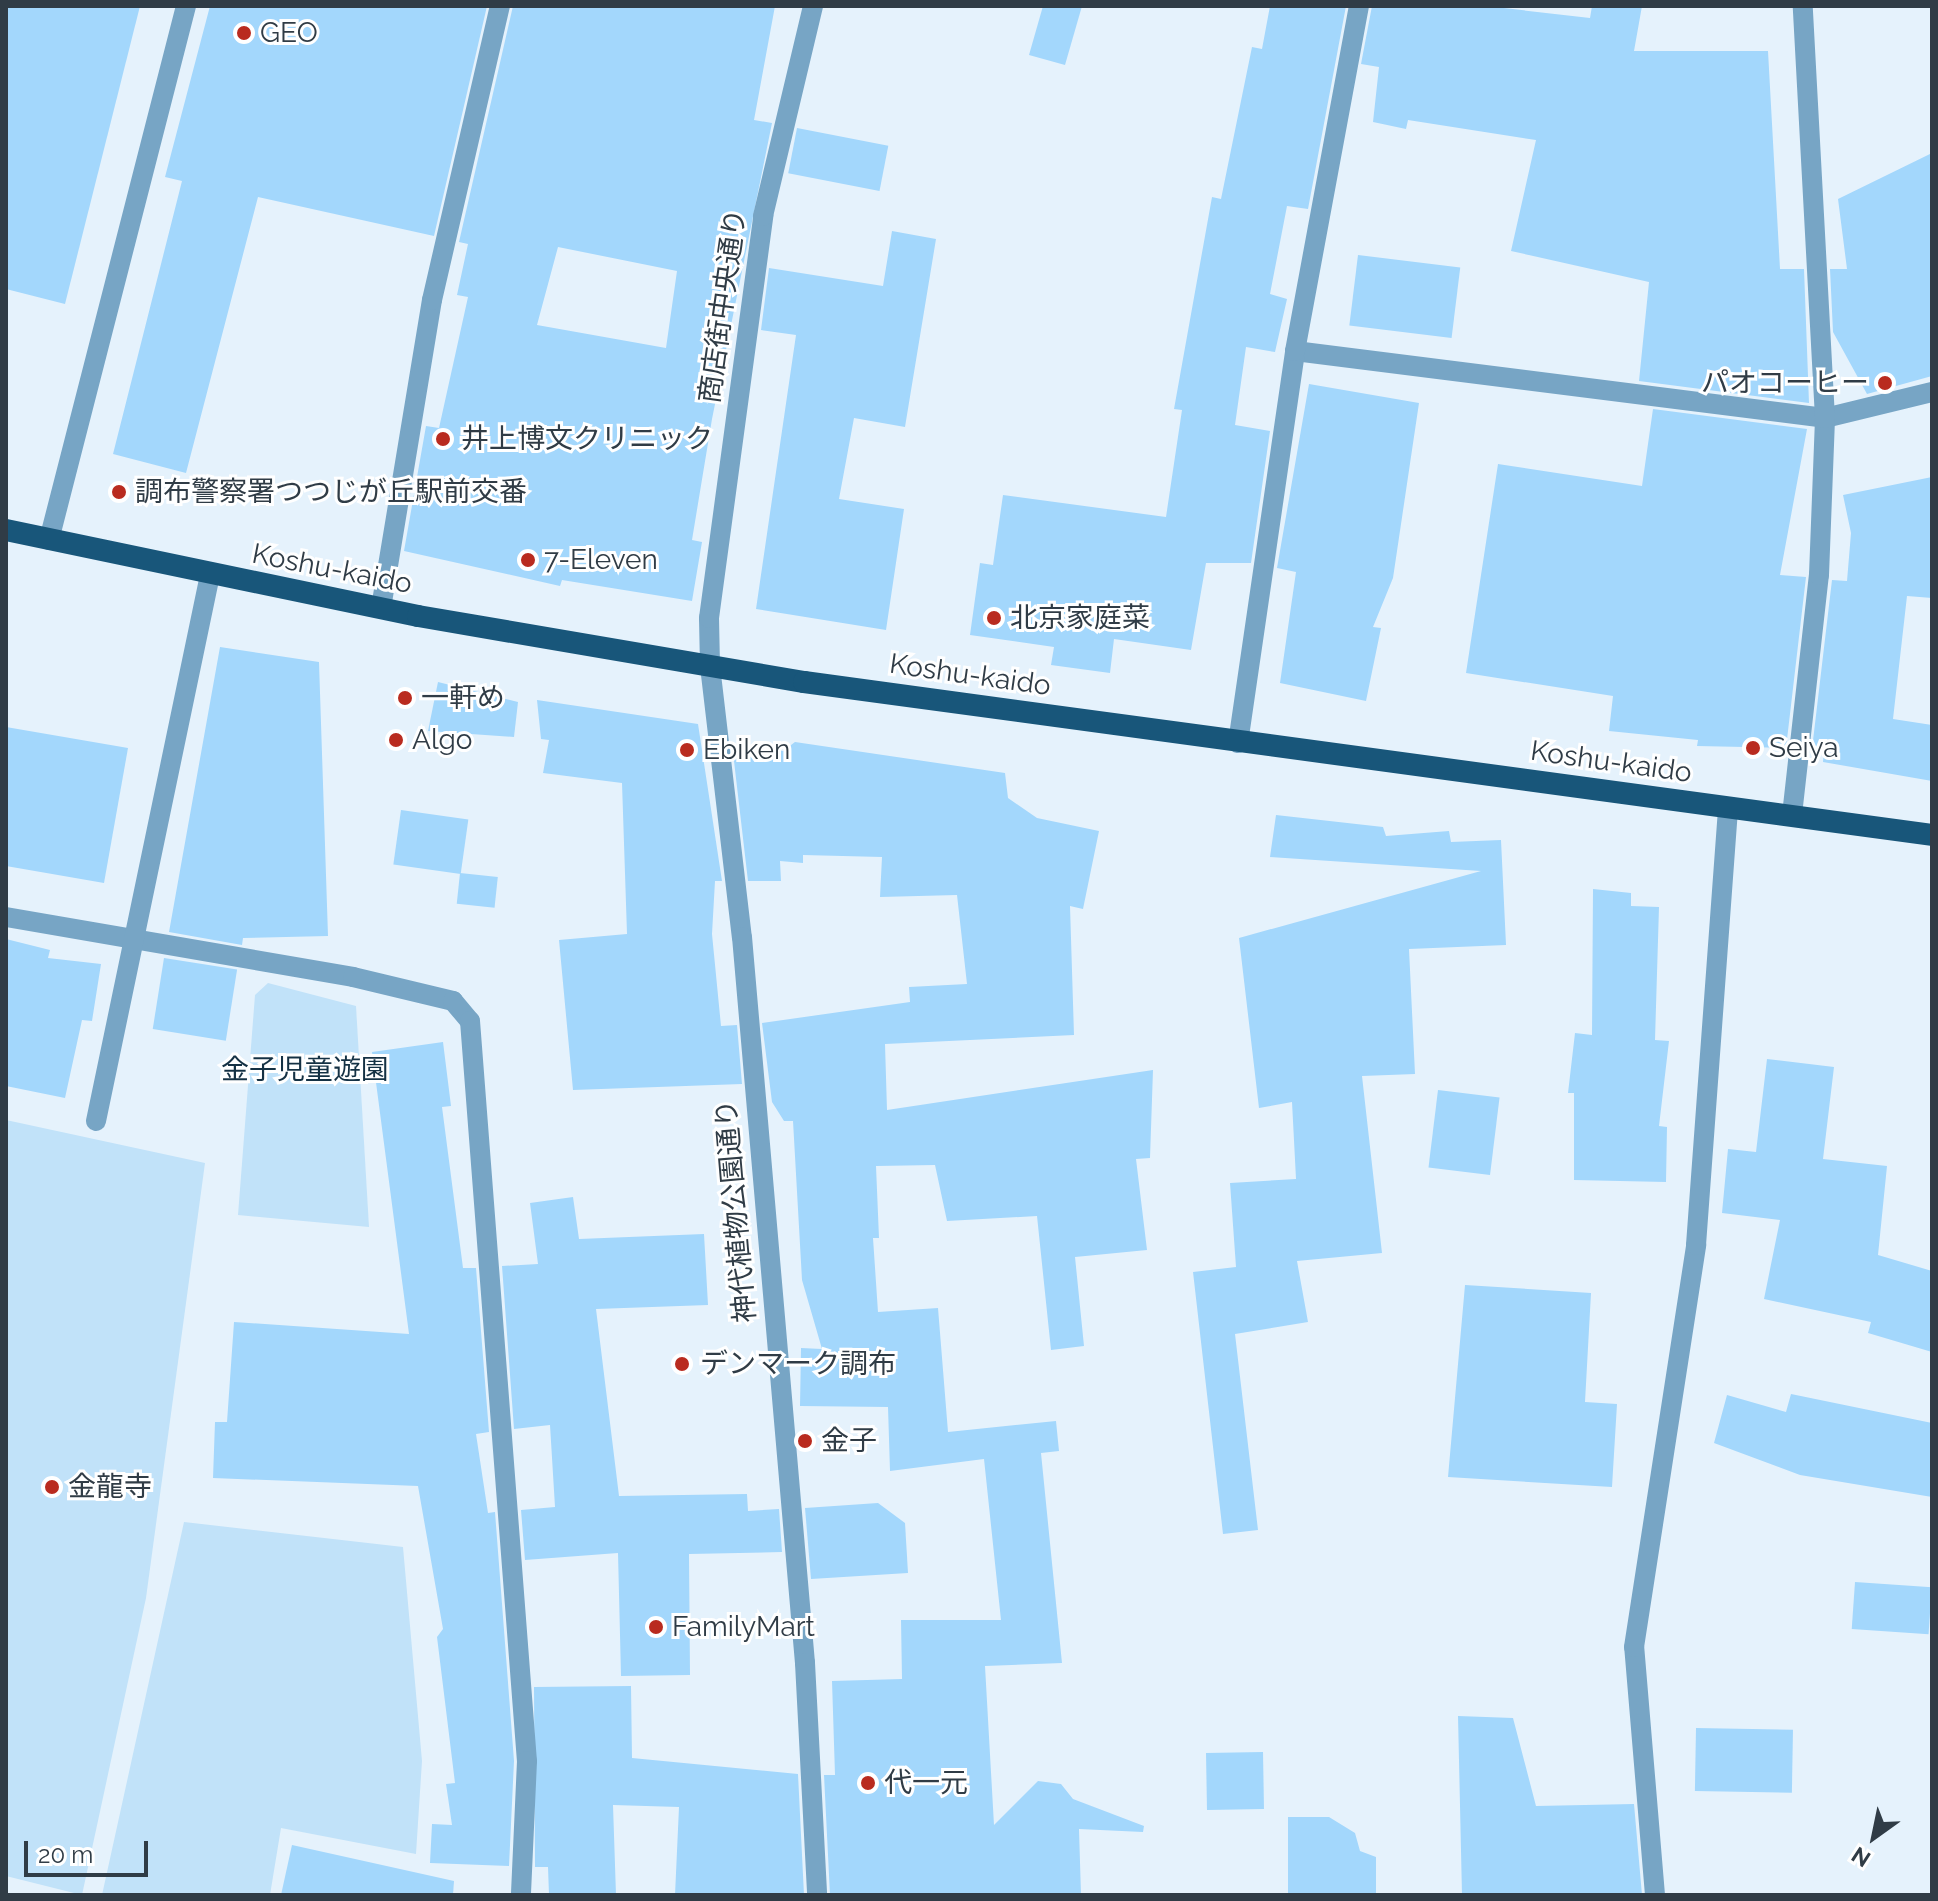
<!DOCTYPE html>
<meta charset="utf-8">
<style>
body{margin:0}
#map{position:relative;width:1938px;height:1901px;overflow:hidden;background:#e5f2fc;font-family:Raleway,"Noto Sans JP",sans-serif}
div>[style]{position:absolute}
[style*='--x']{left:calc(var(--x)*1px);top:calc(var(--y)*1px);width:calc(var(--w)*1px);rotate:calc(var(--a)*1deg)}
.green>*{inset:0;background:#c1e2f9}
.building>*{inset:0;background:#a3d7fc;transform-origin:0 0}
.minor>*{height:20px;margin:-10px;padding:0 10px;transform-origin:10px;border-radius:10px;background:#77a5c5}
.tertiary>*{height:20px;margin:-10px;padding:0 10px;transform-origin:10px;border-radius:10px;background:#77a5c5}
.trunk>*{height:22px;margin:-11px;padding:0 11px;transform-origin:11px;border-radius:11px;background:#18567a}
.dots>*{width:22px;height:22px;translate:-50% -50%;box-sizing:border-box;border:4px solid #fff;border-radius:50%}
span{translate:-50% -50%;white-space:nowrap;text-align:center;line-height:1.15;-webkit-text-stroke:6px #fff;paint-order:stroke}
.poi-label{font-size:28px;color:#303c46}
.left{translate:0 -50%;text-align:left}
.right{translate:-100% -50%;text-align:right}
.street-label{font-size:28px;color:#303c46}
.park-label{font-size:28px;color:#143144}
.frame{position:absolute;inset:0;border:8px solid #303c46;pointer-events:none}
.north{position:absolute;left:1834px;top:1797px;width:80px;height:80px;-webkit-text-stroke:6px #fff;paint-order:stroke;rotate:213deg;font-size:22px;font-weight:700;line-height:32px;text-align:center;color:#303c46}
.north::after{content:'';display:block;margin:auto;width:28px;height:36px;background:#303c46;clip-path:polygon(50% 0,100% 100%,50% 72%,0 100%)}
.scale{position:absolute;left:24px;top:1841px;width:124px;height:36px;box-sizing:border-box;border:4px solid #303c46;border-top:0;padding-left:10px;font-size:24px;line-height:28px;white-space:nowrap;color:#303c46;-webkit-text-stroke:6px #fff;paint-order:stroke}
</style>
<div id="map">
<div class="green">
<i style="clip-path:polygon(268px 983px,356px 1006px,369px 1227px,238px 1215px,255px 995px)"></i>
<i style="clip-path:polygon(6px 1120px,205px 1163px,146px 1598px,82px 1895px,6px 1876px)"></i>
<i style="clip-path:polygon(184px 1522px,403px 1547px,422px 1761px,416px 1854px,281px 1828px,270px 1895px,102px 1895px)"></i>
</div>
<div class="building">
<i style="clip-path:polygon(6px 6px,140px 6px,65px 304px,6px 289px)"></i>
<i style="clip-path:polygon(210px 6px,487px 6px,434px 236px,258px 197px,186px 473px,113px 454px,182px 181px,165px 177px)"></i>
<i style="clip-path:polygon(evenodd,513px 6px,775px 6px,754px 120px,772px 123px,712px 419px,692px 540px,702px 542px,692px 601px,562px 580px,560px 586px,404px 551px,426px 426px,439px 428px,468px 297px,457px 295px,468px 244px,459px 242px,513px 6px,558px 247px,677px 271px,666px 348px,537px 325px,558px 247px)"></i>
<i style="clip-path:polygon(1043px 6px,1082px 6px,1065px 65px,1029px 55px)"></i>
<i style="clip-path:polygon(1270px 6px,1346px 6px,1308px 209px,1287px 206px,1270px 294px,1287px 299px,1275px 352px,1246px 347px,1235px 425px,1270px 431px,1251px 563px,1206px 563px,1191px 650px,1114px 639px,1110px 673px,1051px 665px,1054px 647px,970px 635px,980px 563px,993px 565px,1003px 495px,1166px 517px,1182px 410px,1174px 409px,1212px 197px,1221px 199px,1252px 47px,1262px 49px)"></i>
<i style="clip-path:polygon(1372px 6px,1486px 6px,1590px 18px,1592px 6px,1642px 6px,1634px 51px,1768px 51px,1780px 269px,1804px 269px,1809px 403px,1639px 381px,1649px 282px,1511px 251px,1536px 140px,1408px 120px,1406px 129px,1373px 122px,1379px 67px,1361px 64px)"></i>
<i style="left:797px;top:128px;width:93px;height:46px;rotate:11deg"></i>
<i style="clip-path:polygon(1932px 153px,1932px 376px,1867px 394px,1833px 332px,1830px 269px,1847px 269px,1838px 199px)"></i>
<i style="clip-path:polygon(892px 231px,936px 239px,905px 427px,854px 418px,839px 499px,904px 509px,886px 630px,756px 609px,796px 335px,761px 330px,769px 268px,883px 286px)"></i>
<i style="left:1358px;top:255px;width:103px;height:71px;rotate:7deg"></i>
<i style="clip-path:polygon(1309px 384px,1419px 403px,1393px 578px,1373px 627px,1381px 628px,1366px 701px,1280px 683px,1296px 572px,1277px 568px)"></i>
<i style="clip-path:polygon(1653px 409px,1807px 429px,1780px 575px,1806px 577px,1786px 748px,1697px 746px,1698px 740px,1609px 731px,1613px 696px,1466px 673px,1498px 464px,1642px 486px)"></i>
<i style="clip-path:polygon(1932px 477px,1932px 598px,1907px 596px,1893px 719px,1932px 725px,1932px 781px,1823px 762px,1824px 749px,1812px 749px,1832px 580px,1847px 581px,1851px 533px,1843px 495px)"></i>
<i style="clip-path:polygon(220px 647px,319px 662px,328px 936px,243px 938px,242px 945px,169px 932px)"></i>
<i style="clip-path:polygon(438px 682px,518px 702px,514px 737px,428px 731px)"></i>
<i style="clip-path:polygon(537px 700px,698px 724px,722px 881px,715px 881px,712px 934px,721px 1026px,737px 1025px,742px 1084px,573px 1090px,559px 940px,627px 934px,622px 783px,543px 773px,549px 740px,541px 739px)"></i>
<i style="clip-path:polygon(6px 727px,128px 748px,104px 883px,6px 866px)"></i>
<i style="clip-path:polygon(795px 742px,1005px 773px,1008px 798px,1037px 818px,1099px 831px,1083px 909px,1070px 906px,1074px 1035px,885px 1044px,887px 1110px,1153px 1070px,1150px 1158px,1136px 1159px,1147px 1250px,1075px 1257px,1084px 1346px,1051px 1350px,1037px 1216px,947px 1221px,935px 1165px,876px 1166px,879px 1238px,873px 1238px,878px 1312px,938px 1308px,948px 1432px,1056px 1421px,1059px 1451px,1041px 1453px,1062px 1663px,985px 1666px,994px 1825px,1038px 1781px,1061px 1784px,1073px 1799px,1144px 1826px,1143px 1832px,1079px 1829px,1081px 1895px,830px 1895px,824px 1775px,835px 1775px,832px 1681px,902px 1679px,901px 1620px,1001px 1620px,984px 1459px,890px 1471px,888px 1407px,800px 1406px,801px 1348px,822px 1349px,802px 1280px,793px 1121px,784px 1121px,772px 1102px,762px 1023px,910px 1002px,909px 987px,967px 984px,957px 895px,880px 897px,882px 857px,803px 855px,803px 863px,780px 861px,781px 881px,748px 881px,732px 744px,783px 751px)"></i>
<i style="left:401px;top:810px;width:68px;height:55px;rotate:8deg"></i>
<i style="clip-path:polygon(1276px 815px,1383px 827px,1386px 836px,1449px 831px,1451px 842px,1501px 840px,1506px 945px,1409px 949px,1415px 1074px,1362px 1076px,1382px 1253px,1297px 1261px,1308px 1322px,1235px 1334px,1258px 1530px,1223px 1534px,1193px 1272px,1236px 1267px,1230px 1183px,1296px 1179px,1292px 1102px,1259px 1108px,1239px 938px,1481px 871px,1270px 857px)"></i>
<i style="left:460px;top:873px;width:38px;height:31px;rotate:6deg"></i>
<i style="clip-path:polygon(1593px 889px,1631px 893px,1631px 906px,1659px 907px,1655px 1040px,1669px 1041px,1659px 1126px,1667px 1127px,1666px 1182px,1574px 1180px,1574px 1093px,1568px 1093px,1575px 1033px,1592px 1035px)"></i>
<i style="clip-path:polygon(6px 939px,50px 950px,48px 958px,101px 964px,92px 1021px,82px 1020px,65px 1098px,6px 1086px)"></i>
<i style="left:164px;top:958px;width:74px;height:72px;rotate:9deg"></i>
<i style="clip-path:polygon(443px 1042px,451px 1106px,442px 1107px,463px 1268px,476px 1268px,489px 1432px,476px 1434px,488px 1513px,495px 1512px,514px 1761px,509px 1866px,430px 1863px,432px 1824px,452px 1825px,446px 1784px,455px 1783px,437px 1637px,443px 1629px,418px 1486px,213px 1478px,215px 1422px,227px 1422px,234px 1322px,409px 1334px,372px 1052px)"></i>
<i style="clip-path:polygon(1767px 1059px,1834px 1067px,1823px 1159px,1887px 1166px,1878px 1255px,1932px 1271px,1932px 1352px,1868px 1333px,1871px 1322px,1764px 1299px,1780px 1220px,1722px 1213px,1728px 1149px,1756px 1152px)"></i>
<i style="left:1438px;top:1090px;width:62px;height:78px;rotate:7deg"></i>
<i style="clip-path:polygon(573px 1197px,579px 1239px,704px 1234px,708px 1305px,596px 1309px,619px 1496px,747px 1494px,748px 1511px,779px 1509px,782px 1552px,689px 1554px,690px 1675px,621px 1676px,618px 1553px,525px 1560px,521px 1510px,555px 1507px,550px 1425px,514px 1429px,502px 1266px,538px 1264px,530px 1203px)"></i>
<i style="clip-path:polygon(1465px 1285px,1591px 1293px,1585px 1402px,1617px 1404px,1612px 1487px,1448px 1477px)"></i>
<i style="clip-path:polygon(1791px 1394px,1932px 1423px,1932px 1497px,1800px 1475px,1714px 1443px,1727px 1395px,1786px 1412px)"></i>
<i style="clip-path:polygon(878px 1503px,905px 1523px,908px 1573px,811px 1579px,805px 1508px)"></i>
<i style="left:1855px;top:1582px;width:77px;height:47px;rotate:4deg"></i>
<i style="clip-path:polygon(631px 1686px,632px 1758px,798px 1774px,804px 1895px,675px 1895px,679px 1807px,613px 1805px,616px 1895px,549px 1895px,548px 1867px,535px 1867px,534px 1687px)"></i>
<i style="clip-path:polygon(1458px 1716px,1513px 1718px,1536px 1806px,1634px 1804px,1642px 1895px,1462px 1895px)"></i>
<i style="left:1696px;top:1728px;width:97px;height:63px;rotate:1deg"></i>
<i style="left:1263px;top:1752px;width:57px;height:57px;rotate:89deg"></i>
<i style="clip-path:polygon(1288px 1817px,1329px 1817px,1355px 1833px,1360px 1851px,1376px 1857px,1376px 1894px,1288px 1894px)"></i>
<i style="clip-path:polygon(292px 1845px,454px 1881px,453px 1895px,281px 1895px)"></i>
</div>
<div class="minor">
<i style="--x:1295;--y:351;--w:534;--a:7.2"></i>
<i style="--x:1825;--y:418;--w:110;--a:-13.7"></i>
<i style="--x:49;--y:540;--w:551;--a:-75.61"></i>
<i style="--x:381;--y:608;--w:312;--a:-80.6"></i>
<i style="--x:432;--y:300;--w:302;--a:-77"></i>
<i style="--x:710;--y:666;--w:48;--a:-91.2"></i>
<i style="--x:709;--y:618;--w:406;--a:-82.3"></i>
<i style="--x:763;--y:216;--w:216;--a:-76.6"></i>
<i style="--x:1238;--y:743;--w:396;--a:-81.7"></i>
<i style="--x:1295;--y:351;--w:351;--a:-79.5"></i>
<i style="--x:1792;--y:815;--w:242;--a:-83.6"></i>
<i style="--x:1819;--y:575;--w:157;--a:-87.8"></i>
<i style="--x:1825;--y:418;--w:413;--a:-93.1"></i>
<i style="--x:6;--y:917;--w:352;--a:9.8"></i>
<i style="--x:353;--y:977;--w:103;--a:13.5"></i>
<i style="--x:453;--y:1001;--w:26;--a:50"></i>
<i style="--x:470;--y:1021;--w:742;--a:85.6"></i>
<i style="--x:527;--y:1761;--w:134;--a:92.6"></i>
<i style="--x:96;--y:1121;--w:558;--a:-78.21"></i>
<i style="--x:1655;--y:1895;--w:249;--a:-94.8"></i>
<i style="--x:1634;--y:1647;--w:407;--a:-81.2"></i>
<i style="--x:1696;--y:1245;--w:438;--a:-85.8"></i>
</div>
<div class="tertiary">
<i style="--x:710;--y:666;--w:273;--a:83.3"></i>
<i style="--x:742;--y:937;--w:729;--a:85.04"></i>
<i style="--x:805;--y:1663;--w:232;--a:87"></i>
</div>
<div class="trunk">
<i style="--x:6;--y:530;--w:421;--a:11.8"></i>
<i style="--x:418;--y:616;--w:392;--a:9.7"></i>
<i style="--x:804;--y:682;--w:1138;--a:7.72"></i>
</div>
<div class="dots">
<i style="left:244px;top:33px;background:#b92b1f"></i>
<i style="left:1885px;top:383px;background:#b92b1f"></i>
<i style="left:443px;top:439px;background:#b92b1f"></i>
<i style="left:119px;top:492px;background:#b92b1f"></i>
<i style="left:528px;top:560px;background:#b92b1f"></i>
<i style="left:994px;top:618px;background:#b92b1f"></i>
<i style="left:405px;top:698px;background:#b92b1f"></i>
<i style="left:396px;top:740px;background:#b92b1f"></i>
<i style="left:1753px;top:748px;background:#b92b1f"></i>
<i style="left:687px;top:750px;background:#b92b1f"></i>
<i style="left:682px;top:1364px;background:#b92b1f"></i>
<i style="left:805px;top:1441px;background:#b92b1f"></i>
<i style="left:52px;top:1487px;background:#b92b1f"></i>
<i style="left:656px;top:1627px;background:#b92b1f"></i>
<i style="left:868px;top:1783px;background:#b92b1f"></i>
</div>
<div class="poi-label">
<span class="left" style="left:260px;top:33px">GEO</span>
<span class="right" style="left:1869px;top:383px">パオコーヒー</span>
<span class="left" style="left:461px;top:439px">井上博文クリニック</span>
<span class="left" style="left:135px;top:492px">調布警察署つつじが丘駅前交番</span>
<span class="left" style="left:544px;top:560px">7-Eleven</span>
<span class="left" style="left:1010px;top:618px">北京家庭菜</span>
<span class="left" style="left:421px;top:698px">一軒め</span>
<span class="left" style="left:412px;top:740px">Algo</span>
<span class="left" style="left:1769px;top:748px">Seiya</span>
<span class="left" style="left:703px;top:750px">Ebiken</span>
<span class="left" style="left:700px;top:1364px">デンマーク調布</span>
<span class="left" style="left:821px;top:1441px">金子</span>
<span class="left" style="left:68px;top:1487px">金龍寺</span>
<span class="left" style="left:672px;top:1627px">FamilyMart</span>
<span class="left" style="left:884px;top:1783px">代一元</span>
</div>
<div class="street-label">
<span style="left:723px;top:306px;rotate:-82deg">商店街中央通り</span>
<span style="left:332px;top:569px;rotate:11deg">Koshu-kaido</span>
<span style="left:970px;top:675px;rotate:8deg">Koshu-kaido</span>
<span style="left:1611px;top:762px;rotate:8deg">Koshu-kaido</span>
<span style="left:736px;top:1211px;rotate:-95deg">神代植物公園通り</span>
</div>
<div class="park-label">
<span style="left:305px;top:1070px">金子児童遊園</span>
</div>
<div class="frame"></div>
<div class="north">N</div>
<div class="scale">20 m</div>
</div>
